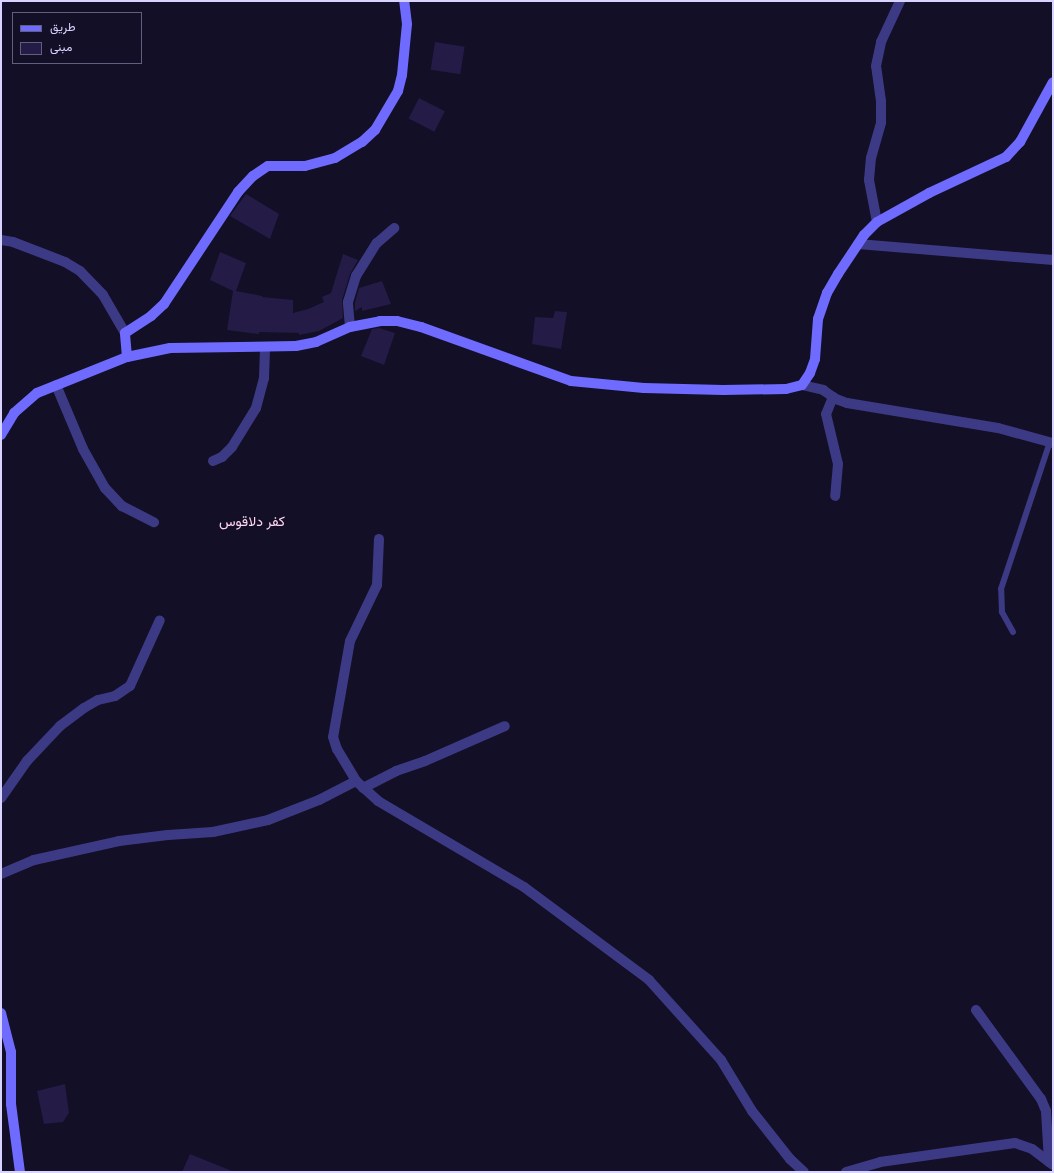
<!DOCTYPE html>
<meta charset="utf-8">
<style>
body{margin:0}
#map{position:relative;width:1054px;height:1173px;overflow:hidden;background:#130f26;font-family:Raleway,Vazirmatn,sans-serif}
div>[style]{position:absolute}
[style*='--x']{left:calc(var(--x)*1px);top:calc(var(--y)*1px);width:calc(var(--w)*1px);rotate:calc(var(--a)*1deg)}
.building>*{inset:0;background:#241b47;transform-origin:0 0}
.lane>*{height:6px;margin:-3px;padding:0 3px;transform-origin:3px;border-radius:3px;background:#3d3a85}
.street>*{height:10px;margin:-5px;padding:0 5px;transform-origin:5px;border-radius:5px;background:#3d3a85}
.secondary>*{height:10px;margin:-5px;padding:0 5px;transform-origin:5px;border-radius:5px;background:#6f6bff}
span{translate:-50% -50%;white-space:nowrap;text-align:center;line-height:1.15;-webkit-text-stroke:4px #130f26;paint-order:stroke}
.quarter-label{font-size:14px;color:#ffd6f0}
.frame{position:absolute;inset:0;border:2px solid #d9d4ff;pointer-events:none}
.legend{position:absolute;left:12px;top:12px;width:130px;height:52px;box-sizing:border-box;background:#130f26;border:1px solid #625e7d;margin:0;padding:5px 7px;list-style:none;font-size:12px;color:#d9d4ff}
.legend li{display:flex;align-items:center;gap:8px;height:20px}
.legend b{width:20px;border:1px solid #625e7d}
</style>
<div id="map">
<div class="building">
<i style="left:435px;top:42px;width:30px;height:28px;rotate:9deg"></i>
<i style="left:419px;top:98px;width:29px;height:23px;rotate:27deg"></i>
<i style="clip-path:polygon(246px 194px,279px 214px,270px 239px,230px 216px)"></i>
<i style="clip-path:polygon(220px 252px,246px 263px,236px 291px,262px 296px,262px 297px,293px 300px,293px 313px,308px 309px,324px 302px,322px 297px,331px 293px,343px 254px,358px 260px,350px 274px,342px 300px,343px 318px,319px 331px,299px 335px,299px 333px,259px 332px,259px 334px,227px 330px,233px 291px,210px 280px)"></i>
<i style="clip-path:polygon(382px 281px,391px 304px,362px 311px,362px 307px,355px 311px,355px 303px,359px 288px)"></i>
<i style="clip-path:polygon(555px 311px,567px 312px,561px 349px,532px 344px,535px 317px,553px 318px)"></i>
<i style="clip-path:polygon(379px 328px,395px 333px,384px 365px,361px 356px,372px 329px)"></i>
<i style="clip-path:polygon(65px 1084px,69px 1113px,63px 1122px,44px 1124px,37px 1091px)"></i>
<i style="clip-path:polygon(190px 1154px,232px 1171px,232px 1172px,182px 1172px)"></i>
</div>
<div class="lane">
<i style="--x:1013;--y:632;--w:23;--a:-119"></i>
<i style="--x:1002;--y:612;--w:23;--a:-92"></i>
<i style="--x:1001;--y:589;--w:155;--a:-71.6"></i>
</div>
<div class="street">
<i style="--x:877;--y:222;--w:43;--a:-100.8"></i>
<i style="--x:869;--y:180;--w:22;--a:-85"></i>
<i style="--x:871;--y:158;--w:37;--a:-74"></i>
<i style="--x:881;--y:122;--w:21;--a:-90"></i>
<i style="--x:881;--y:101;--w:35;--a:-98"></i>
<i style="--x:876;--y:66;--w:25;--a:-78"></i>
<i style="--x:881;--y:42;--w:45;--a:-65.1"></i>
<i style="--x:1;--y:240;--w:12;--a:9"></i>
<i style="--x:13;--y:242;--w:56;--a:21"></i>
<i style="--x:65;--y:262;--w:17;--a:31"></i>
<i style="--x:80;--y:271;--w:33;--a:46"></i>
<i style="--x:103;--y:295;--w:44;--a:59.9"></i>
<i style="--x:858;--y:244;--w:196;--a:4.7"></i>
<i style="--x:350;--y:327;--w:25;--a:-95"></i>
<i style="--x:348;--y:302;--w:27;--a:-73"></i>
<i style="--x:356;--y:276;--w:39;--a:-58"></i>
<i style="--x:377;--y:243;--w:23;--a:-41"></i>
<i style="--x:56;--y:385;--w:69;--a:67.1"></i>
<i style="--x:83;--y:449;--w:45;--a:60.6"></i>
<i style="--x:105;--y:488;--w:25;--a:47"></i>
<i style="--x:122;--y:506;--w:36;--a:27"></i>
<i style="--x:802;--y:385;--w:22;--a:13"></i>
<i style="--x:823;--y:390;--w:16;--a:35"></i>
<i style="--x:836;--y:399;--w:12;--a:20"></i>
<i style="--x:847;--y:403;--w:153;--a:9.4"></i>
<i style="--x:998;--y:428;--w:57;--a:15.3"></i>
<i style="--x:833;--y:397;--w:18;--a:112"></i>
<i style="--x:826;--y:414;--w:51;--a:76.5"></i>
<i style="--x:838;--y:464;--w:32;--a:95"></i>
<i style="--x:213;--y:461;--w:10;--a:-24"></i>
<i style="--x:222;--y:457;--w:14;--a:-45"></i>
<i style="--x:232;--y:447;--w:46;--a:-58.4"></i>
<i style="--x:256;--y:408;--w:31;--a:-75"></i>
<i style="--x:264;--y:378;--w:30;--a:-88"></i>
<i style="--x:379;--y:539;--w:46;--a:92.5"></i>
<i style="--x:377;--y:585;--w:62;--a:115.7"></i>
<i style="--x:350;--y:641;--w:97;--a:100"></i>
<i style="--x:333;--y:737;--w:13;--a:72"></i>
<i style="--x:337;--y:749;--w:37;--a:59"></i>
<i style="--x:356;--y:781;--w:30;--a:42"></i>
<i style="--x:378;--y:801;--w:169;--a:30.5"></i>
<i style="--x:524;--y:887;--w:156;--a:36.6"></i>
<i style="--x:649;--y:980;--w:108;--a:48"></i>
<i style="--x:721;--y:1060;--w:60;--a:58.7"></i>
<i style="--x:752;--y:1111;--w:61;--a:51.6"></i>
<i style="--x:790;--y:1159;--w:19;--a:43"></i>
<i style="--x:363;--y:788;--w:37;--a:-27"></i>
<i style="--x:396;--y:771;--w:31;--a:-19"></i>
<i style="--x:425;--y:761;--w:87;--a:-23.6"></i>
<i style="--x:1;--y:798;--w:45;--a:-54.9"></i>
<i style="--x:27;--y:761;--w:48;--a:-46.7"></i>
<i style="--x:60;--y:726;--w:30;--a:-37"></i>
<i style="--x:84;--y:708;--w:16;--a:-30"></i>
<i style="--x:98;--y:700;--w:17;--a:-13"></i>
<i style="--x:115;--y:696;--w:18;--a:-34"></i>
<i style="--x:130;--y:686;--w:72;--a:-65.6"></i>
<i style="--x:1;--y:874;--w:36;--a:-23"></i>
<i style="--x:34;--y:860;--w:87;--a:-12.6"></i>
<i style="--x:119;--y:841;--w:49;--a:-7"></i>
<i style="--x:168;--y:835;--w:45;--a:-3.8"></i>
<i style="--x:213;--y:832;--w:56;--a:-12.3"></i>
<i style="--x:268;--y:820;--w:55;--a:-21.4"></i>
<i style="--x:319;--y:800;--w:42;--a:-27.2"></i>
<i style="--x:976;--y:1010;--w:110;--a:53.9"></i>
<i style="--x:1041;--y:1099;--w:13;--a:67"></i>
<i style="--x:1046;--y:1111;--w:51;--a:86.6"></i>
<i style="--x:846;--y:1172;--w:35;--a:-16"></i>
<i style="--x:880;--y:1162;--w:136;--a:-8"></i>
<i style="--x:1015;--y:1143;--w:18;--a:19"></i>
<i style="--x:1032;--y:1149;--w:26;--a:37"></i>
</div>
<div class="secondary">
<i style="--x:127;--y:357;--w:24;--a:-95"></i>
<i style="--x:125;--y:333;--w:31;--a:-33"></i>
<i style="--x:151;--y:316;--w:18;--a:-43"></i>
<i style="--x:164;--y:304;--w:134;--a:-56.5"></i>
<i style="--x:238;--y:192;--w:22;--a:-47"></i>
<i style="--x:253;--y:176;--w:18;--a:-34"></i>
<i style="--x:268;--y:166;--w:37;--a:0"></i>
<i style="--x:305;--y:166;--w:31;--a:-15"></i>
<i style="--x:335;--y:158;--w:31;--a:-31"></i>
<i style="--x:362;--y:142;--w:18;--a:-43"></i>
<i style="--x:375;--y:130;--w:45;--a:-59.5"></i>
<i style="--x:398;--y:91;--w:16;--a:-76"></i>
<i style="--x:402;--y:75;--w:51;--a:-84.4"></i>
<i style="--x:407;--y:24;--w:23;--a:-97"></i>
<i style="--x:1;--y:435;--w:26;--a:-59"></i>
<i style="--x:14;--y:413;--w:30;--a:-41"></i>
<i style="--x:37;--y:393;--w:97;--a:-21.8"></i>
<i style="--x:127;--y:357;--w:44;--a:-11.8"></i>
<i style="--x:170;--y:348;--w:126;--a:-0.9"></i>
<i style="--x:296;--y:346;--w:20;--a:-11"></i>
<i style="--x:316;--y:342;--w:37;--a:-24"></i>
<i style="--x:350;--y:327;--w:31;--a:-11"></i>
<i style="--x:380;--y:321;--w:17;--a:0"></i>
<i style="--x:397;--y:321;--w:25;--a:14"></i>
<i style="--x:421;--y:327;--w:159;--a:19.8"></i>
<i style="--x:571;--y:381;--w:73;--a:5.5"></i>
<i style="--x:644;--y:388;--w:79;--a:1.5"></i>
<i style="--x:723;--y:390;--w:63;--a:-0.9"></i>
<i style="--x:786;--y:389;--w:16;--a:-14"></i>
<i style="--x:802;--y:385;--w:14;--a:-56"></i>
<i style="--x:810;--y:373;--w:15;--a:-70"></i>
<i style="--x:815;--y:359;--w:40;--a:-85.7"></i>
<i style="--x:818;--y:319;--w:28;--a:-71"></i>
<i style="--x:827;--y:293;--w:22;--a:-60"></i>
<i style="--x:838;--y:274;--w:47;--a:-56.3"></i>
<i style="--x:864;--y:235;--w:18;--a:-45"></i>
<i style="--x:877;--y:222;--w:60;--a:-29.1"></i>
<i style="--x:929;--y:193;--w:85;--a:-25.1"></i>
<i style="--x:1006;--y:157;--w:21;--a:-47"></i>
<i style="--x:1020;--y:142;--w:68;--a:-61.2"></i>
<i style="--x:1;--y:1013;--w:40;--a:75.6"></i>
<i style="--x:11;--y:1052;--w:52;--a:90"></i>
<i style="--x:11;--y:1104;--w:69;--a:82.5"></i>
</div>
<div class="quarter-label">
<span style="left:252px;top:521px">كفر دلاقوس</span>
</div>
<div class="frame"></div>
<ul class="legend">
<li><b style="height:5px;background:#6f6bff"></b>طريق</li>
<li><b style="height:11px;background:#241b47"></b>مبنى</li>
</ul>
</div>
